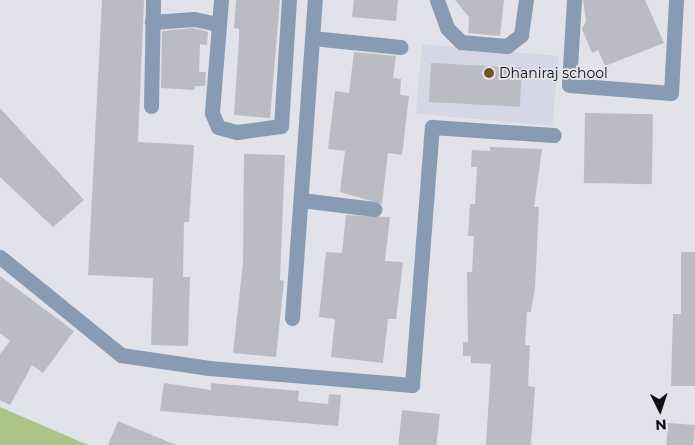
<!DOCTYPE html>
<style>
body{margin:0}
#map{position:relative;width:695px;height:445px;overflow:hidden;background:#e2e2eb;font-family:Montserrat,sans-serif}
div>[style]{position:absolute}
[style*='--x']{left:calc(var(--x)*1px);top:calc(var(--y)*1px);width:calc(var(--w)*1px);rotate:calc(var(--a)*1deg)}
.built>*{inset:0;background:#d5d6e6;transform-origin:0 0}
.green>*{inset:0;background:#aac587}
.building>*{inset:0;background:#bbbbc4;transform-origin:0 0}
.minor>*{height:15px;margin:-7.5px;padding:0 7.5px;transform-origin:7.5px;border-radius:7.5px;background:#899ab3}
.dots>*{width:14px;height:14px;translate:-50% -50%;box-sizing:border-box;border:2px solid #e2e2eb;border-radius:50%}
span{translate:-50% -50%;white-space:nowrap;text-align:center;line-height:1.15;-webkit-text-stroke:4px #e2e2eb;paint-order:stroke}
.poi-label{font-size:14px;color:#101013}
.left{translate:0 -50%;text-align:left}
.north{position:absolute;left:635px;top:385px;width:50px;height:50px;-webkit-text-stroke:4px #e2e2eb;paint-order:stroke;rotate:176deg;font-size:14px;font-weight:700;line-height:20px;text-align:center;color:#101013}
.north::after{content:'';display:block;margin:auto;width:18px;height:22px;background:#101013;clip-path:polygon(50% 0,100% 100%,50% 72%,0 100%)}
</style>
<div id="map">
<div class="built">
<i style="left:422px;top:44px;width:137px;height:70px;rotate:5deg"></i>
</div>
<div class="green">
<i style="clip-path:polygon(0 407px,88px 445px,0 445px)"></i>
</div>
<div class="building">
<i style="clip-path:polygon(102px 0,144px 0,138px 142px,194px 145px,189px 222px,184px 222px,183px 277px,190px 277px,188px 346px,151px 345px,153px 278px,88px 275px)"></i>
<i style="clip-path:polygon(236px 0,280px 0,270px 118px,234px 115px,239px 39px,239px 29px,234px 28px)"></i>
<i style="clip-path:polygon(354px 0,398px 0,396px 21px,352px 17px)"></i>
<i style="clip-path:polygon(455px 0,504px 0,500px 36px,468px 33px,469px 17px)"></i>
<i style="clip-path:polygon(583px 0,645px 0,664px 43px,605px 66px,598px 50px,592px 53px,582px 29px,586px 21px)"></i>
<i style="clip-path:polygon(193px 28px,208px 32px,207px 45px,200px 44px,199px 72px,206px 72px,205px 86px,195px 86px,194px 90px,161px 88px,162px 31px)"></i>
<i style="clip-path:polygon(354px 52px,396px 56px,393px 78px,401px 79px,400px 95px,409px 96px,402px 155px,388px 153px,382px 204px,340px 192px,345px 151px,328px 149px,335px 91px,349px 93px)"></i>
<i style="left:431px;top:63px;width:91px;height:39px;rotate:3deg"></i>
<i style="clip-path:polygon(0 108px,84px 200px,53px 227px,0 177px)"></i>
<i style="left:585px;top:113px;width:68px;height:70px;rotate:1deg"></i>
<i style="clip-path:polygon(490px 147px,542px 149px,534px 207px,539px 207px,535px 287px,531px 312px,527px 312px,525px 345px,530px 345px,528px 386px,535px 387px,531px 445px,486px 445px,491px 364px,471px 363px,471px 356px,463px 356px,463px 342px,468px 342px,467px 272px,472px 272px,474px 236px,468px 236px,470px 204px,475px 204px,477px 167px,471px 167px,472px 150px,490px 151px)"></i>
<i style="clip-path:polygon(244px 154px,285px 155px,280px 280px,284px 281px,276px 357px,233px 353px,243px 263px)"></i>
<i style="clip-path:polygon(346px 215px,390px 217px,385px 261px,403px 262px,396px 319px,388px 319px,383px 363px,331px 357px,335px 319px,319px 317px,326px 252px,342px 253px)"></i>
<i style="clip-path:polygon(681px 252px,695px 252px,695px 386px,671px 386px,673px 314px,681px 314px)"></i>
<i style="clip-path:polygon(0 276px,74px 331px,43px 373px,32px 365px,10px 405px,0 400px,0 354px,10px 341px,0 333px)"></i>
<i style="clip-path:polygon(164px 383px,211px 390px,211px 383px,299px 391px,298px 401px,328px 404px,329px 394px,341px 395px,338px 426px,160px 411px)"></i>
<i style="left:402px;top:410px;width:38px;height:35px;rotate:6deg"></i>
<i style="clip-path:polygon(118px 421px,176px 445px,108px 445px)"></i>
<i style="left:668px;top:423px;width:27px;height:22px;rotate:4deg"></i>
</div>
<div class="minor">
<i style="--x:221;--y:0;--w:113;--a:94.6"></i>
<i style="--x:212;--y:113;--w:15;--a:67"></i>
<i style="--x:218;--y:127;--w:20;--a:15"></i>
<i style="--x:237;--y:132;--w:44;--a:-7.8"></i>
<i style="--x:281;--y:126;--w:126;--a:-86.4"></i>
<i style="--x:437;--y:0;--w:30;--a:70"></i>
<i style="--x:447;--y:28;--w:20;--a:45"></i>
<i style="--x:461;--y:42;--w:46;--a:5"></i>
<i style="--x:507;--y:46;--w:18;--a:-38"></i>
<i style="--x:521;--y:35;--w:35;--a:-82"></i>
<i style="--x:574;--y:0;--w:85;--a:93.4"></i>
<i style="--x:569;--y:85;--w:102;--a:4.5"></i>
<i style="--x:671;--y:93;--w:93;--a:-86.9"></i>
<i style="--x:152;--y:22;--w:42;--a:-4.1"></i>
<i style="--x:194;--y:19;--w:24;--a:12"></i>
<i style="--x:312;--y:38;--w:89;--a:5.8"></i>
<i style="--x:151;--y:106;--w:106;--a:-88.9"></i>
<i style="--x:301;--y:200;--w:74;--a:7"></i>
<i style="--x:0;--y:257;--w:156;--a:39"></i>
<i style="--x:121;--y:355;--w:89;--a:8.4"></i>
<i style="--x:209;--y:368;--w:204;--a:4.8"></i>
<i style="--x:412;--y:385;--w:259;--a:-85.6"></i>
<i style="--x:432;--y:127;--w:122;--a:3.8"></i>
<i style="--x:292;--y:318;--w:319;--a:-85.9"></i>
</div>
<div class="dots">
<i style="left:489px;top:73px;background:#6d5726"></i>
</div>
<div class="poi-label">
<span class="left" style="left:499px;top:73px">Dhaniraj school</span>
</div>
<div class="north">N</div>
</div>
